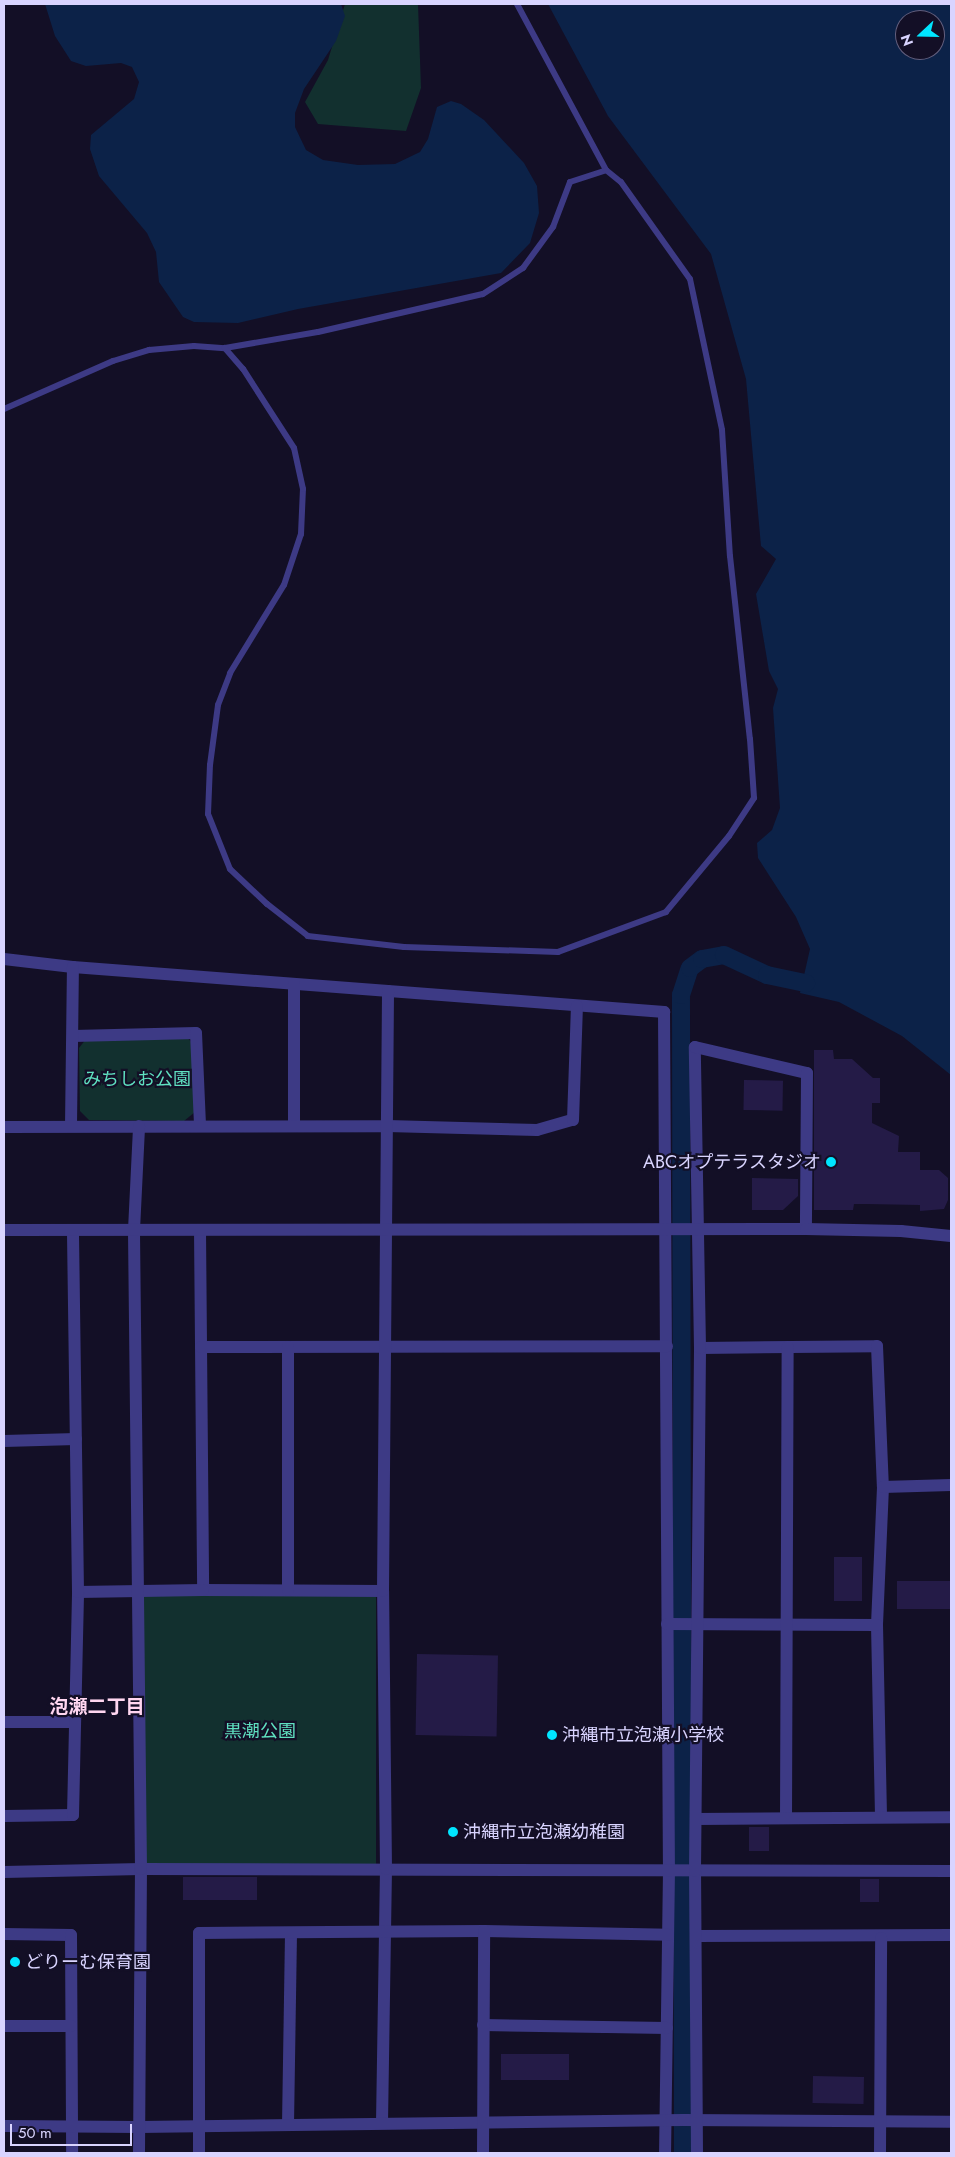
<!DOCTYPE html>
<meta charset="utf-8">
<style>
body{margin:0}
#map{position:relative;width:955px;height:2157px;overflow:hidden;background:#130f26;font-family:Jost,"Noto Sans JP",sans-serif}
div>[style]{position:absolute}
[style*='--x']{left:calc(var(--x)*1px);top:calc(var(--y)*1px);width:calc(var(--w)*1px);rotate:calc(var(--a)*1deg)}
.green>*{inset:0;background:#12302f;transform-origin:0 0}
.water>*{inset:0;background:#0c2248}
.canal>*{height:18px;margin:-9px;padding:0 9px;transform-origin:9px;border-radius:9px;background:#0c2248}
.building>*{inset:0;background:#241b47;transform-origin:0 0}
.service>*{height:6px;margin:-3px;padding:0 3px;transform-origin:3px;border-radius:3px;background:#3d3a85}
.minor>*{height:12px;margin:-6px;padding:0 6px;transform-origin:6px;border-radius:6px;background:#3d3a85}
.tertiary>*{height:12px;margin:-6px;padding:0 6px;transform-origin:6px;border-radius:6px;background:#3d3a85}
.dots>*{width:14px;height:14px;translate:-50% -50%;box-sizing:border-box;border:2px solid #130f26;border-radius:50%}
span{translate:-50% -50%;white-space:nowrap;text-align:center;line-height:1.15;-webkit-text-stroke:4.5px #130f26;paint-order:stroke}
.park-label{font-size:18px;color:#5fe0c0}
.poi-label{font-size:18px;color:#d9d4ff}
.right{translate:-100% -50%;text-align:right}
.left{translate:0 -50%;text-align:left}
.neighbourhood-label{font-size:19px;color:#ffd6f0;font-weight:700}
.frame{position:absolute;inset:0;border:5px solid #d9d4ff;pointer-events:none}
.north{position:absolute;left:895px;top:10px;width:50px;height:50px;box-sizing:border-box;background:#130f26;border:1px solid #625e7d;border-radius:50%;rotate:249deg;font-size:14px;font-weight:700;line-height:20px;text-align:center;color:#d9d4ff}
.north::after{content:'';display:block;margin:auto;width:18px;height:22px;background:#00e5ff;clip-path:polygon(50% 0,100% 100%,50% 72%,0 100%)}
.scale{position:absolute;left:10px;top:2124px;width:122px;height:22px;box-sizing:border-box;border:2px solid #d9d4ff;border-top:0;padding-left:6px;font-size:15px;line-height:18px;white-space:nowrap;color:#d9d4ff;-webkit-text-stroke:4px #130f26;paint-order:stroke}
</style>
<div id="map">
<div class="green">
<i style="clip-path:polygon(345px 4px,418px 4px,421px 88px,406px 131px,318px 124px,305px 102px,328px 60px)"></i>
<i style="clip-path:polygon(186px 1036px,194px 1045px,195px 1112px,184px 1121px,89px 1120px,80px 1111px,79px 1048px,86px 1039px)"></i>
<i style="left:376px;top:1595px;width:270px;height:232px;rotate:90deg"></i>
</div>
<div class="water">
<i style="clip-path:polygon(45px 4px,341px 4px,345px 16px,336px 41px,304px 89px,295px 113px,295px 127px,306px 150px,323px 160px,358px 165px,395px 164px,420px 152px,428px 139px,437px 107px,451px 101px,461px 104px,484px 120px,524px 163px,537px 186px,539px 213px,530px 243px,501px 273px,298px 309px,238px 323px,194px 322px,183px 317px,159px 282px,156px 252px,147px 233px,99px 176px,90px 149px,91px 135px,134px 99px,139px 82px,132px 67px,121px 63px,86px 66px,71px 61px,55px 36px)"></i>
<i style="clip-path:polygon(evenodd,548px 4px,951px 4px,951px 1075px,902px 1036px,839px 1002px,800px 993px,810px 949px,796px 917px,758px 858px,757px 843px,772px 830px,780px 808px,773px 708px,778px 689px,769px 671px,756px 594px,776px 559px,761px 546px,746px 379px,711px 254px,608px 116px,548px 4px,905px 20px,935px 20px,935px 50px,905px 50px,905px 20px)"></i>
</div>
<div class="canal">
<i style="--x:683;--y:2153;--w:1158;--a:-90.1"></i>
<i style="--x:681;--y:995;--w:28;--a:-72"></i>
<i style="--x:690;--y:968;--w:15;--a:-37"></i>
<i style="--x:702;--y:959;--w:22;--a:-10"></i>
<i style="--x:724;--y:955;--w:47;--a:24.9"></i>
<i style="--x:767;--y:975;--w:40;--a:12"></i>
</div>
<div class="building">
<i style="clip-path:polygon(814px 1050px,833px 1050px,834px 1059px,852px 1059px,873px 1078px,880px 1078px,880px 1103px,872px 1103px,872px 1123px,899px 1136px,898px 1152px,920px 1152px,920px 1170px,939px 1170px,948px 1178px,948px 1200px,944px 1209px,920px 1211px,920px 1205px,866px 1204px,854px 1204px,853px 1210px,814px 1210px)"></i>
<i style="left:744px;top:1080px;width:39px;height:30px;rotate:1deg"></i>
<i style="clip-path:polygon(752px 1178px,798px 1179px,798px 1196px,783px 1210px,752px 1210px)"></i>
<i style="left:834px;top:1557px;width:28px;height:44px"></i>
<i style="left:897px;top:1581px;width:54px;height:28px"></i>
<i style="left:417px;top:1654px;width:81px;height:81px;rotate:1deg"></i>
<i style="left:749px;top:1827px;width:20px;height:24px"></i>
<i style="left:183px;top:1877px;width:74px;height:23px"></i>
<i style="left:860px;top:1879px;width:19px;height:23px"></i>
<i style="left:501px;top:2054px;width:68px;height:26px"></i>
<i style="left:813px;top:2076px;width:51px;height:27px;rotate:1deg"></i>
</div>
<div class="service">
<i style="--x:517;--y:4;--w:188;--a:61.8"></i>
<i style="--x:4;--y:409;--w:119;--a:-23.8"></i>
<i style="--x:113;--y:361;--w:38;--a:-17"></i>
<i style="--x:149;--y:350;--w:45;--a:-5.1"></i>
<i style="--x:194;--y:346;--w:31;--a:4"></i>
<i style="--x:225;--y:348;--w:94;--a:-9.8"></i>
<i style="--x:318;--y:332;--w:169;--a:-13"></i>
<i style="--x:483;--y:294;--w:48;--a:-33"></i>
<i style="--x:523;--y:268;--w:51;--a:-53.8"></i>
<i style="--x:553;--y:227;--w:48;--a:-69.3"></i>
<i style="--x:570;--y:182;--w:38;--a:-18"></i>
<i style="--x:606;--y:170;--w:19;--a:39"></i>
<i style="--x:621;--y:182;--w:119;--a:54.6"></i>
<i style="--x:690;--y:279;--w:154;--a:78"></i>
<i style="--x:722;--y:430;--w:126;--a:86.4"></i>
<i style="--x:730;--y:556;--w:184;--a:83.8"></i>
<i style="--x:750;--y:739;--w:59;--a:86.1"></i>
<i style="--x:754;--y:798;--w:45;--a:123.3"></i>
<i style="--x:729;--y:836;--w:99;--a:129.7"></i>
<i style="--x:666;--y:912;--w:115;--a:159.7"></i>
<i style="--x:558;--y:952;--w:154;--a:-178.1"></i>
<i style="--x:404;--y:947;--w:97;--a:-173.5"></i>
<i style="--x:308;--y:936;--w:52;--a:-142"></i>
<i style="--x:267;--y:904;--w:51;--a:-136.6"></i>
<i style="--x:230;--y:869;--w:59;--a:-111.8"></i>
<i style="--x:208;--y:814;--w:49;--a:-87.7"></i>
<i style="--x:210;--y:765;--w:61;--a:-82.4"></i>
<i style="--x:218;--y:705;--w:34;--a:-69"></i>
<i style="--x:230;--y:673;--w:103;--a:-58.5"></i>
<i style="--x:284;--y:585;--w:54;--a:-71.6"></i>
<i style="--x:301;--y:534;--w:45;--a:-87.5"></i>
<i style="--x:303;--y:489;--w:42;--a:-102.4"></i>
<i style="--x:294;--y:448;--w:94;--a:-122.8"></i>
<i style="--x:243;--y:369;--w:28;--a:-131"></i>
</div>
<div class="minor">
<i style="--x:4;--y:959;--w:69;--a:6.6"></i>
<i style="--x:73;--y:967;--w:593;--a:4.35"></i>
<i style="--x:664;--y:1012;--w:858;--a:89.67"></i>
<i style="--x:669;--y:1870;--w:283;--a:90.8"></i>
<i style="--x:294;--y:984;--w:142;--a:90"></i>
<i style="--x:73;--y:1036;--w:123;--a:-1.4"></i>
<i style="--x:196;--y:1033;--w:93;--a:87.5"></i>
<i style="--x:71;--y:1126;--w:159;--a:-89.3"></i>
<i style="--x:4;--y:1127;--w:383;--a:-0.1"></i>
<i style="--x:387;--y:1126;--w:150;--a:1.5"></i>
<i style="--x:537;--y:1130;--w:37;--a:-16"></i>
<i style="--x:573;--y:1120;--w:114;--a:-88"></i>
<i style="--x:200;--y:1230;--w:360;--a:89.5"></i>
<i style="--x:203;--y:1590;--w:180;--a:0.3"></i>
<i style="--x:201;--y:1347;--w:466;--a:-0.1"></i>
<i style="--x:288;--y:1347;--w:243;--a:90"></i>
<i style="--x:700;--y:1348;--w:177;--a:-0.6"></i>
<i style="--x:877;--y:1346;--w:141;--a:87.6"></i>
<i style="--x:883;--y:1487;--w:138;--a:92.5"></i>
<i style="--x:877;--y:1625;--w:192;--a:88.8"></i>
<i style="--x:4;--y:1441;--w:72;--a:-1.6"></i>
<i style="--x:883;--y:1487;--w:68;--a:-1.7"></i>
<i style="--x:78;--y:1592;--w:125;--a:-0.9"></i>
<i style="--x:667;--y:1624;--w:210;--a:0.3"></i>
<i style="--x:4;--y:1722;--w:69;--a:0"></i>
<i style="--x:4;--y:1816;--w:69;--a:-0.8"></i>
<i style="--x:73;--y:1815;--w:223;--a:-88.7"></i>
<i style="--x:78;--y:1592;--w:362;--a:-90.8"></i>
<i style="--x:786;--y:1818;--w:471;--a:-89.8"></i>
<i style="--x:696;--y:1819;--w:255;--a:-0.4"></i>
<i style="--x:4;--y:1872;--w:137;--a:-1.3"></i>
<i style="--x:141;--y:1869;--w:810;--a:0.14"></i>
<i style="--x:4;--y:1934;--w:67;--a:0.9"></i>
<i style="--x:71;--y:1935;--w:218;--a:89.7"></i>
<i style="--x:696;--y:1936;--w:255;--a:-0.2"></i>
<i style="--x:483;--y:2025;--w:184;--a:0.9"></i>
<i style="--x:4;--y:2026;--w:67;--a:0"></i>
<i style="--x:382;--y:2123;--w:254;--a:-89.1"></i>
<i style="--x:386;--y:1869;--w:278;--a:-90.6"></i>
<i style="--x:383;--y:1591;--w:600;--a:-89.52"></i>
<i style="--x:288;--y:2125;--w:192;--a:-89.1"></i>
<i style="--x:4;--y:2126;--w:135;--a:0.4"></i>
<i style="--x:139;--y:2127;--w:544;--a:-0.74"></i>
<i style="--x:683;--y:2120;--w:268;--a:0.4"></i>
<i style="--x:139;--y:2153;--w:284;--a:-89.6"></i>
<i style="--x:141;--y:1869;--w:639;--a:-90.63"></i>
<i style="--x:134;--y:1230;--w:104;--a:-87.2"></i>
<i style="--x:199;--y:2153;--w:220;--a:-90"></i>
<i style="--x:199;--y:1933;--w:285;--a:-0.4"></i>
<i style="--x:484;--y:1931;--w:184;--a:1.2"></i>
<i style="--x:483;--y:2153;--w:222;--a:-89.7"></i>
<i style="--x:697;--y:2153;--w:282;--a:-90.4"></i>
<i style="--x:695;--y:1871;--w:523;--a:-89.45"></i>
<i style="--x:700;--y:1348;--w:301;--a:-91"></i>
<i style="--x:695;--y:1047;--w:115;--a:13.1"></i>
<i style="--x:807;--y:1073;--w:156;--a:90.4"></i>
<i style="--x:880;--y:2153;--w:215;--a:-89.7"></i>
</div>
<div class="tertiary">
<i style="--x:4;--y:1230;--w:802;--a:-0.07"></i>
<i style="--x:806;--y:1229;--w:95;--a:1.2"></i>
<i style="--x:901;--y:1231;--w:50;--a:5.7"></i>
</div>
<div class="dots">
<i style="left:831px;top:1162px;background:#00e5ff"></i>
<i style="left:552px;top:1735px;background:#00e5ff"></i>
<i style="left:453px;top:1832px;background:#00e5ff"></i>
<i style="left:15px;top:1962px;background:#00e5ff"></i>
</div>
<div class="park-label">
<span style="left:137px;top:1079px">みちしお公園</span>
<span style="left:260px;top:1731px">黒潮公園</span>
</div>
<div class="poi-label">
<span class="right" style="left:821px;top:1162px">ABCオプテラスタジオ</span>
<span class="left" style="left:562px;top:1735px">沖縄市立泡瀬小学校</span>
<span class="left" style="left:463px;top:1832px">沖縄市立泡瀬幼稚園</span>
<span class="left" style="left:25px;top:1962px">どりーむ保育園</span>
</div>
<div class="neighbourhood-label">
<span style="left:97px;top:1707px">泡瀬二丁目</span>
</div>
<div class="frame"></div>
<div class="north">N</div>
<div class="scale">50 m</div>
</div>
